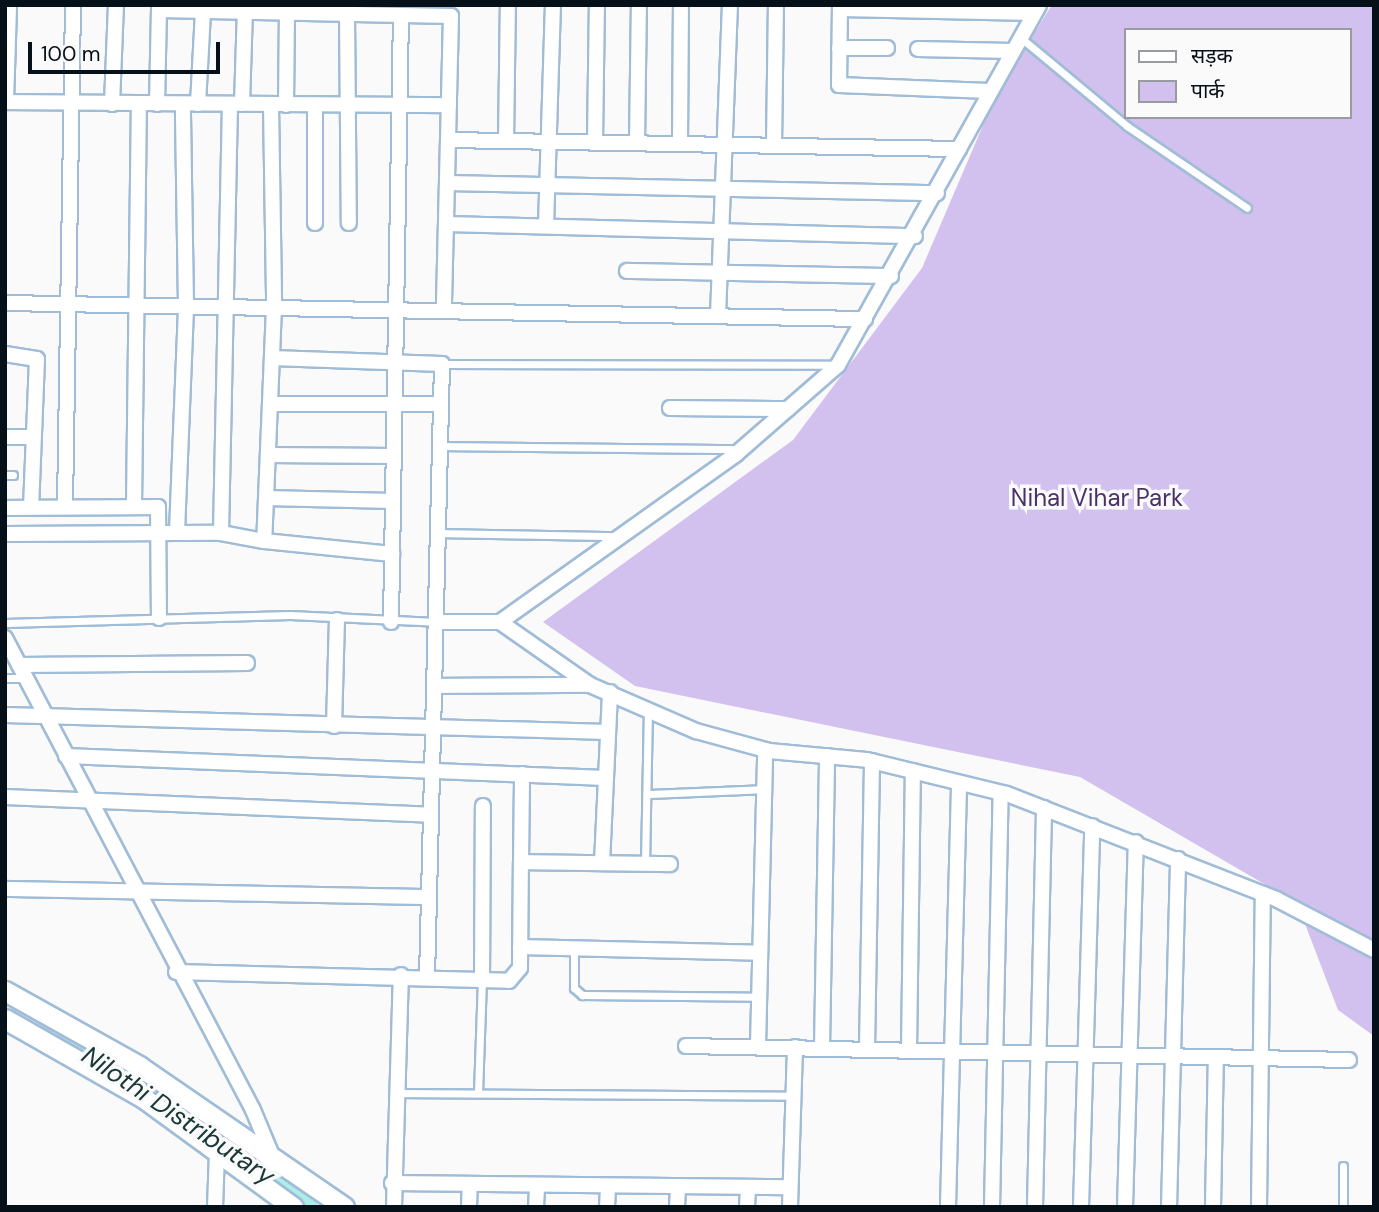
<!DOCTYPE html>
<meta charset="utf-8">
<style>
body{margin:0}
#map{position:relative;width:1379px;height:1212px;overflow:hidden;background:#fafafa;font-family:"DM Sans","Noto Sans Devanagari",sans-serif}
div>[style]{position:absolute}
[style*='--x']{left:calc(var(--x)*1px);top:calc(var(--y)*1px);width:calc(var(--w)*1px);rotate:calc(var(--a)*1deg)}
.green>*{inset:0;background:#d2c1ee}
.canal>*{height:14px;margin:-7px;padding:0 7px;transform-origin:7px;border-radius:7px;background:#acede8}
.roads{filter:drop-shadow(2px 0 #a0bcd7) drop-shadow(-2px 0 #a0bcd7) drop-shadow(0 2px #a0bcd7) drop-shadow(0 -2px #a0bcd7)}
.service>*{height:7px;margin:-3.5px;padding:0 3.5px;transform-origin:3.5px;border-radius:3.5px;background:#fff}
.minor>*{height:14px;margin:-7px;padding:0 7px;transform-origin:7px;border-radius:7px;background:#fff}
.tertiary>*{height:19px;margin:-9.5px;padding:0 9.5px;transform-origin:9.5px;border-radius:9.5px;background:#fff}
span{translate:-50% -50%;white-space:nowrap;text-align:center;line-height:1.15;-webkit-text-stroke:7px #fafafa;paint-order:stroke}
.park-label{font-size:24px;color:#4a3168}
.water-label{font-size:26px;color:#183836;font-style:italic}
.frame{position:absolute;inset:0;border:7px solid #061019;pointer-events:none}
.legend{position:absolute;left:1124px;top:28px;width:228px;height:91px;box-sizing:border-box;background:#fafafa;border:2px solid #989ca0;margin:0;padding:9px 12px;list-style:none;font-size:21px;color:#061019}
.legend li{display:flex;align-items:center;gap:14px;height:35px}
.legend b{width:35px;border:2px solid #989ca0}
.scale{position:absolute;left:28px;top:42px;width:192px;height:32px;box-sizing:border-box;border:4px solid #061019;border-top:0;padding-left:9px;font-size:21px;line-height:24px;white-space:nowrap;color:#061019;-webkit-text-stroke:5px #fafafa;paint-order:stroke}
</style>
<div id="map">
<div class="green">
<i style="clip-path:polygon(evenodd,1052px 5px,1374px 5px,1374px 1036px,1338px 1010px,1297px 903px,1080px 777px,635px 686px,543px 622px,793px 440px,922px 268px,999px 88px,1052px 5px,1125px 30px,1349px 30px,1349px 117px,1125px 117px,1125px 30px)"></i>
</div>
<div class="canal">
<i style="--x:43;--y:1030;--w:123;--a:30.3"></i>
<i style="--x:226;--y:1146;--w:105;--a:35.7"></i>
</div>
<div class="roads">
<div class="service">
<i style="--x:1021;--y:38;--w:138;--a:39.7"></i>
<i style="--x:1127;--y:126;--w:145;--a:34.3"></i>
<i style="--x:442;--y:364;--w:395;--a:0.1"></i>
<i style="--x:440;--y:446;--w:300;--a:0.6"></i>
<i style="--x:5;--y:475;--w:8;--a:0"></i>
<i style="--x:438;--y:533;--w:178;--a:1"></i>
<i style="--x:5;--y:623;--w:285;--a:-1.6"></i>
<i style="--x:290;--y:615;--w:146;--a:2.7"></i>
<i style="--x:5;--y:678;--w:21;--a:0"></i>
<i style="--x:647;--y:794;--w:117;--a:-2.4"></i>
<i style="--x:645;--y:864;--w:154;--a:-88.9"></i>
<i style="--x:574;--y:949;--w:39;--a:90"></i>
<i style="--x:574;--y:988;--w:11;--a:41"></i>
<i style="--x:582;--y:995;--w:177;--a:0.6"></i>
<i style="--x:396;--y:1093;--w:397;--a:0.4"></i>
<i style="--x:478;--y:1093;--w:112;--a:-88"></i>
<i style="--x:1343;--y:1166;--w:41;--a:90"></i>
</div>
<div class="minor">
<i style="--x:840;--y:5;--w:80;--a:90.7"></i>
<i style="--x:839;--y:85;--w:150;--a:2.3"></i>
<i style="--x:840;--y:9;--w:194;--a:1.2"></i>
<i style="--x:159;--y:10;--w:292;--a:1.2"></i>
<i style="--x:451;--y:16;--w:294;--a:91.4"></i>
<i style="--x:347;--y:14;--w:209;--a:89.5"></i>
<i style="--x:839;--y:48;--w:48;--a:0"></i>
<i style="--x:918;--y:49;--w:94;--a:1.2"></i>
<i style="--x:5;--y:102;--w:444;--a:0.4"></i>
<i style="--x:6;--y:102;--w:97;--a:-88.2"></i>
<i style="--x:112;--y:104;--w:99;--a:-87.7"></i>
<i style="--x:157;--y:104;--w:99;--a:-88.8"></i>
<i style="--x:198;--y:104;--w:93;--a:-86.9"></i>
<i style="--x:242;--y:104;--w:93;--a:-88.2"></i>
<i style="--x:271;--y:105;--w:202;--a:89.1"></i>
<i style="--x:274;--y:307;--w:234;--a:92.4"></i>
<i style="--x:264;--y:541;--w:129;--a:5.8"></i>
<i style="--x:286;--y:105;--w:92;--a:-89.4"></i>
<i style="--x:315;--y:105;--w:118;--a:90"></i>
<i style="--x:448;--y:140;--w:511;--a:1.01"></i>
<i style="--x:506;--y:141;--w:136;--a:-89.2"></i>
<i style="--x:595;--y:142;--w:137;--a:-89.2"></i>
<i style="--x:637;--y:143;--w:138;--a:-89.2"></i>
<i style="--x:680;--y:143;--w:138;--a:-89.6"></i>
<i style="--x:774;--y:145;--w:140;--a:-89.2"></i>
<i style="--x:447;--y:183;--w:490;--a:1.2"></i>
<i style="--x:447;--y:224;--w:468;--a:1.5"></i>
<i style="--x:546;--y:226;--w:221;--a:-88.2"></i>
<i style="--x:627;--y:271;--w:264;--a:1.1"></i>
<i style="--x:5;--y:303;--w:860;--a:1.07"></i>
<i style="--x:718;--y:316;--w:311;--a:-87.8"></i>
<i style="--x:5;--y:354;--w:32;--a:9"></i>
<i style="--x:37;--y:359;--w:148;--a:92.3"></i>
<i style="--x:272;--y:358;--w:170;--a:2"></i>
<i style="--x:442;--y:364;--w:612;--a:91.4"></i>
<i style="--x:270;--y:404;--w:171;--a:0"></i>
<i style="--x:670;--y:408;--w:118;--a:0.5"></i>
<i style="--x:5;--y:437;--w:28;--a:0"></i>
<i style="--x:268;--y:455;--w:126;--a:0.5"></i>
<i style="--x:266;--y:498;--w:127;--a:1.4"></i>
<i style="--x:134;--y:506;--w:402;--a:-89.3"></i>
<i style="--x:65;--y:507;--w:502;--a:-89.09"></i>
<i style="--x:5;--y:508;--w:153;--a:-0.4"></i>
<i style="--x:158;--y:507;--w:111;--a:89.5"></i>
<i style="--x:177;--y:532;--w:226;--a:-87.7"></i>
<i style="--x:186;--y:306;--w:202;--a:-90.9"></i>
<i style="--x:221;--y:533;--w:429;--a:-88.8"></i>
<i style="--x:5;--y:534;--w:216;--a:-0.3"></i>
<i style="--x:221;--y:533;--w:44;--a:10.5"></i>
<i style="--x:391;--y:622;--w:607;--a:-89.06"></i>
<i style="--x:436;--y:622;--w:64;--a:0"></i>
<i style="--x:500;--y:622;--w:290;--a:-35.4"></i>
<i style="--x:736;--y:454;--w:135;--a:-41.1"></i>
<i style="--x:838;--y:365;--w:412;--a:-60.8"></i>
<i style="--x:500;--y:622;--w:110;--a:35"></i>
<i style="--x:590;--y:685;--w:116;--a:23.5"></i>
<i style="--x:696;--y:731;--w:76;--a:15.3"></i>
<i style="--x:769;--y:751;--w:98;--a:5.2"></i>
<i style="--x:867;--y:760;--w:144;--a:13.7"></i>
<i style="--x:1007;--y:794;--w:289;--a:21.3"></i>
<i style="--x:1276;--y:899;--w:110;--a:27.5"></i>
<i style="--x:5;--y:638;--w:533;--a:62.28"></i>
<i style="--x:253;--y:1110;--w:52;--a:67.4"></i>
<i style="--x:273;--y:1158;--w:29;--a:115"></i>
<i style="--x:19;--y:665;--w:228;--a:-0.5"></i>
<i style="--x:435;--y:686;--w:155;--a:-0.4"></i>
<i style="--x:5;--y:715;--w:603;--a:1.61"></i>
<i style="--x:334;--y:726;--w:106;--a:-88.4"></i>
<i style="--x:66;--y:756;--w:540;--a:2.33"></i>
<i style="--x:5;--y:797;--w:426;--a:2.4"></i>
<i style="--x:521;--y:862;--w:88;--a:-89.3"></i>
<i style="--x:602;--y:863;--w:171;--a:-87.3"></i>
<i style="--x:5;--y:889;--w:424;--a:1.1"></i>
<i style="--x:520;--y:947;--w:240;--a:1.4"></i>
<i style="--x:176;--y:972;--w:333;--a:1.5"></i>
<i style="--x:509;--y:981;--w:17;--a:-50"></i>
<i style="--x:520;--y:968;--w:106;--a:-89.5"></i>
<i style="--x:521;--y:862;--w:149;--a:0.8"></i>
<i style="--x:482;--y:981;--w:175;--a:-89.7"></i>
<i style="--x:686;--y:1046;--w:663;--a:1.21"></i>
<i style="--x:758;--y:1046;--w:296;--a:-88.6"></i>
<i style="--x:822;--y:1048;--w:292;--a:-89"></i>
<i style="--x:867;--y:1049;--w:288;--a:-89"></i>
<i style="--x:909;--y:1050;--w:279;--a:-89.2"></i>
<i style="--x:392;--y:1183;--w:398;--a:0.6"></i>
<i style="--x:215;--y:1207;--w:55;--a:-87.9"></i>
<i style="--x:394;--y:1207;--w:232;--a:-88.3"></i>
<i style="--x:469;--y:1207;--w:23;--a:-88"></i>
<i style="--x:536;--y:1207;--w:22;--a:-87"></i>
<i style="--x:607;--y:1207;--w:21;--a:-87"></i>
<i style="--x:677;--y:1207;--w:21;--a:-87"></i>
<i style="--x:747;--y:1207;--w:20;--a:-87"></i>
<i style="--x:790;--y:1207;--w:160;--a:-88.2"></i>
<i style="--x:948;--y:1207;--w:424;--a:-88.5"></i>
<i style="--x:992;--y:1207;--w:414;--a:-88.8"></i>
<i style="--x:1035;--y:1207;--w:399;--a:-88.7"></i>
<i style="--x:1081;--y:1207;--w:381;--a:-88.3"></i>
<i style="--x:1125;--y:1207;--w:365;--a:-88.3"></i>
<i style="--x:1169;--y:1207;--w:348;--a:-88.5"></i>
<i style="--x:1213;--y:1207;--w:150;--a:-88.9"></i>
<i style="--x:1259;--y:1207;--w:313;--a:-89.3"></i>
</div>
<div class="tertiary">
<i style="--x:5;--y:991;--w:154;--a:29.2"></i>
<i style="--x:139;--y:1066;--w:249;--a:34.5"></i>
<i style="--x:5;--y:1019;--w:158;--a:29.7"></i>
<i style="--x:142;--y:1097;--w:187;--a:36.1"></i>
</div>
</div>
<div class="park-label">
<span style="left:1097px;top:498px">Nihal Vihar Park</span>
</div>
<div class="water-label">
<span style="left:178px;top:1116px;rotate:34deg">Nilothi Distributary</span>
</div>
<div class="frame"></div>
<ul class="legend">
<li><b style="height:9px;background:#fff"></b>सड़क</li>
<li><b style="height:19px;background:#d2c1ee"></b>पार्क</li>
</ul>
<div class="scale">100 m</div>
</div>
